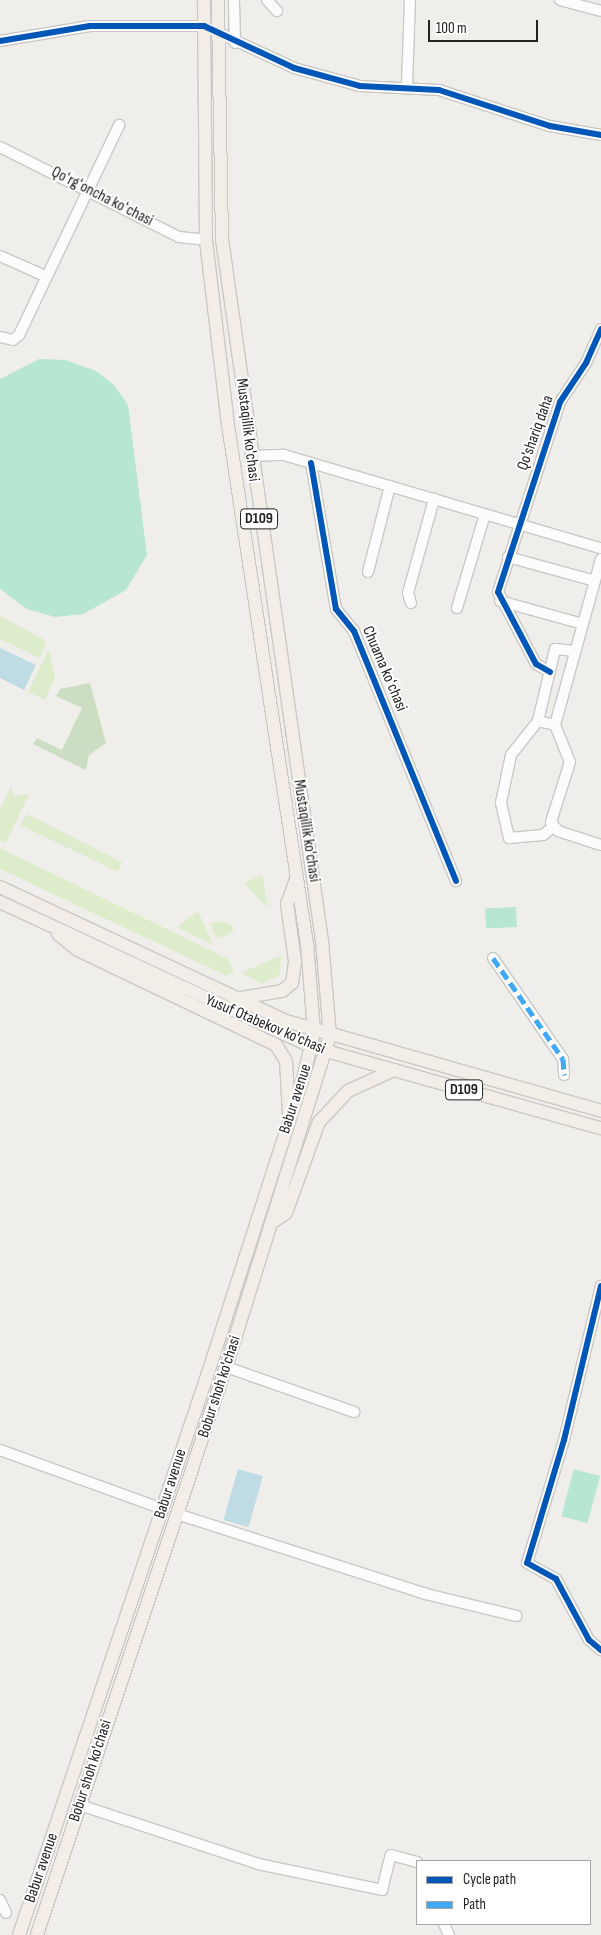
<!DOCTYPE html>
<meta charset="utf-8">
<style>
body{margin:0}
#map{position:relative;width:601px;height:1935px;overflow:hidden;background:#f0eeeb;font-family:"Sofia Sans Condensed",sans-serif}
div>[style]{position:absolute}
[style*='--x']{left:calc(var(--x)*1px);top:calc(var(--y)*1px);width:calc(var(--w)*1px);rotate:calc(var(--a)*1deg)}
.grass>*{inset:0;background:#ddeccb}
.forest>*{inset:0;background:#cbdec1}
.pitch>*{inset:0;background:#b7e6d2;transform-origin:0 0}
.water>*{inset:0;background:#bfdbe3;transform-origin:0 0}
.roads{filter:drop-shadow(1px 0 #c9c8c7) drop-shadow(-1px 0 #c9c8c7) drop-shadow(0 1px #c9c8c7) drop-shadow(0 -1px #c9c8c7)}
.minor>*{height:10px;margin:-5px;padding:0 5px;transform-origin:5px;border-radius:5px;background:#fdfcfc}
.major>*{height:12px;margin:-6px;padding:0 6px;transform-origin:6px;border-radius:6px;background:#f3ede7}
.quiet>*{height:5px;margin-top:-2.5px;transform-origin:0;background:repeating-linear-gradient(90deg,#3fa9f5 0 10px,transparent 0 15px)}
.cycleway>*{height:6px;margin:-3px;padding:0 3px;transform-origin:3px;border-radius:3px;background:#0057b8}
span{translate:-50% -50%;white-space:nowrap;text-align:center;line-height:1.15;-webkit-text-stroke:4px #fff;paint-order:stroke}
.shield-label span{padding:1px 4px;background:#fff;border:1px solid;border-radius:4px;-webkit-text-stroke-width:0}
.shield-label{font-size:15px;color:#222;font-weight:700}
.street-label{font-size:16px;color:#222}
.legend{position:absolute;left:416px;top:1860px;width:175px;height:65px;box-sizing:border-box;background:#fff;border:1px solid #a7a7a7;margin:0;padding:6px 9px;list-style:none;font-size:15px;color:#222}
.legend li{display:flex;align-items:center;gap:10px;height:25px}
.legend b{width:25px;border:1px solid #a7a7a7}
.scale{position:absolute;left:428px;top:20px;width:110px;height:22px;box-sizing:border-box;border:2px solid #222;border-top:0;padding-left:6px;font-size:15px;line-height:18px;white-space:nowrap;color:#222;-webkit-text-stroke:4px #fff;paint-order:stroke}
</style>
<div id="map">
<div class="grass">
<i style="clip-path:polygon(0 616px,43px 639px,46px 643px,40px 658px,0 639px)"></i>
<i style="clip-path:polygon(49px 649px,55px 676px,45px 700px,28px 692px)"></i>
<i style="clip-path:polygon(11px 787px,14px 796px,29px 794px,6px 843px,0 840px,0 809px)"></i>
<i style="clip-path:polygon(27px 814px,122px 862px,118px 872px,20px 825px)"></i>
<i style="clip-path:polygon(0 848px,228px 959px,234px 971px,227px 976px,0 869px)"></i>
<i style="clip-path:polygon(262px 875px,268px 908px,244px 883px)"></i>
<i style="clip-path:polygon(198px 911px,213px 945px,177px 927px)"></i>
<i style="clip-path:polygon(217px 921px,230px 924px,234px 930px,221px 938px,216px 936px,210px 924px)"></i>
<i style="clip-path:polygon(281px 955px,280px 975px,262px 984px,241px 973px)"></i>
</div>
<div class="forest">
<i style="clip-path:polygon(90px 683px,106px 743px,89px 755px,86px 770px,33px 744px,37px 738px,62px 750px,82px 708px,56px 696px,60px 689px)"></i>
</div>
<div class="pitch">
<i style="clip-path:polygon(39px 359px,66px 360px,96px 371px,114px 385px,128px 405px,147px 555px,126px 590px,83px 614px,55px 617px,27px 609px,0 589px,0 379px)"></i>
<i style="left:516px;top:907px;width:20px;height:31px;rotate:87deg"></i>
<i style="left:574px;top:1469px;width:27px;height:49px;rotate:15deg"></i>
</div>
<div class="water">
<i style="clip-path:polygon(0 648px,36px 665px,24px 690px,0 678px)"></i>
<i style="left:238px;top:1469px;width:26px;height:53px;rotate:16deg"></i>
</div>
<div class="roads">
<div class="minor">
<i style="--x:234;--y:0;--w:43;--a:88.7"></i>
<i style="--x:267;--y:0;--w:15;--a:48"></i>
<i style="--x:560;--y:0;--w:42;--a:15"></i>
<i style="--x:0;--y:41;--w:91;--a:-9.5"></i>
<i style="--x:90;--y:26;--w:114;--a:0"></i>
<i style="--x:204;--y:26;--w:99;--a:25"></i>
<i style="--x:294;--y:68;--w:68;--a:15.3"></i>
<i style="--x:360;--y:86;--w:79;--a:2.9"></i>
<i style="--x:439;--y:90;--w:117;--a:18"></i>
<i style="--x:550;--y:126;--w:52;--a:10"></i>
<i style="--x:407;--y:85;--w:85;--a:-88"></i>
<i style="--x:0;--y:147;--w:200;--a:26.7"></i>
<i style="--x:179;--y:237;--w:27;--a:6"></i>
<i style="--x:0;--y:256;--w:49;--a:24"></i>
<i style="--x:0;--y:337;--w:13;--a:13"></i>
<i style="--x:13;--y:340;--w:8;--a:-40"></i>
<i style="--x:19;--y:335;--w:233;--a:-64.5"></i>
<i style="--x:250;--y:456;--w:34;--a:-2"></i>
<i style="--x:284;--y:455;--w:330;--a:16.4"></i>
<i style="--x:311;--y:463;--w:148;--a:80.3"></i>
<i style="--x:336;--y:609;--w:28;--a:51"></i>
<i style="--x:354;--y:631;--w:270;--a:67.8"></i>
<i style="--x:508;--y:557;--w:90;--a:15.4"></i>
<i style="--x:601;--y:559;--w:172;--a:105.5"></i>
<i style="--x:555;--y:725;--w:40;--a:68"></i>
<i style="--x:570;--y:762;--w:63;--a:107.6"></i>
<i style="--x:551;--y:822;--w:11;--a:52"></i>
<i style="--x:558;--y:831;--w:45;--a:18"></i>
<i style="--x:368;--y:572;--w:89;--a:-75.7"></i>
<i style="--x:500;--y:601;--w:86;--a:15.5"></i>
<i style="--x:411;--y:603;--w:10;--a:-107"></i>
<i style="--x:408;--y:593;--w:98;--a:-74.5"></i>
<i style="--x:457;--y:608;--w:98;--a:-73.4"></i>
<i style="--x:550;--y:672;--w:16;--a:-150"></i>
<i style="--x:536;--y:664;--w:81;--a:-117.8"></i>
<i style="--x:498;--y:592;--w:200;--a:-71.9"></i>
<i style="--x:560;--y:402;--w:47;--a:-56.3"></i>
<i style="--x:586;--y:363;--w:37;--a:-66"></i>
<i style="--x:538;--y:721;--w:43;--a:128.5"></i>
<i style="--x:511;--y:755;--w:49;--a:101.8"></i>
<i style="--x:501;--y:803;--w:36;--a:77"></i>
<i style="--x:509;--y:838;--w:34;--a:-5"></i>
<i style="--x:543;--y:835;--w:13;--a:-39"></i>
<i style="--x:555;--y:725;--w:17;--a:-167"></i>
<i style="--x:538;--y:721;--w:74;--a:-76.7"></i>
<i style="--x:555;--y:649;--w:20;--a:6"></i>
<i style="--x:493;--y:958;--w:123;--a:55.3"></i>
<i style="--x:563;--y:1059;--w:16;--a:86"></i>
<i style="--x:601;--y:1286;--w:158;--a:103.5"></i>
<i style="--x:564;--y:1440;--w:128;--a:106.7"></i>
<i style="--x:527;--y:1563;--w:33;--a:29"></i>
<i style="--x:556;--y:1579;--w:69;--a:61.6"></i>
<i style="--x:589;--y:1640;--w:16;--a:40"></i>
<i style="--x:226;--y:1367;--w:136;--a:19.4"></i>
<i style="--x:0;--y:1450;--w:173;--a:19.9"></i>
<i style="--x:177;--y:1514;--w:262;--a:17.8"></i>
<i style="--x:426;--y:1594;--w:93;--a:13.7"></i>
<i style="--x:80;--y:1805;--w:188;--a:18.3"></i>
<i style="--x:258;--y:1864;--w:127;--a:11.8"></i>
<i style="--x:382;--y:1890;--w:36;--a:-76"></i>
<i style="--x:391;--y:1855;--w:27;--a:15"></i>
<i style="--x:0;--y:1900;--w:14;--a:65"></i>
<i style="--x:444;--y:1924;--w:12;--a:66"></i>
</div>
<div class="major">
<i style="--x:0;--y:887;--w:316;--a:25.1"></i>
<i style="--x:286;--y:1021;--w:328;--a:15.9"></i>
<i style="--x:0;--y:902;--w:344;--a:24.9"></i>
<i style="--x:312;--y:1047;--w:300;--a:15.7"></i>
<i style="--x:58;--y:934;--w:26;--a:39"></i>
<i style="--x:78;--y:950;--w:220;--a:25.6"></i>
<i style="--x:276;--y:1045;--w:19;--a:58"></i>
<i style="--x:286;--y:1061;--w:53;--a:86.8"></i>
<i style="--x:235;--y:999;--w:48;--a:-9.7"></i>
<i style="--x:282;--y:991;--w:13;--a:-39"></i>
<i style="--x:292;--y:983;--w:22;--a:-82"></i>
<i style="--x:295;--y:961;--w:58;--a:-98"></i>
<i style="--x:287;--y:904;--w:29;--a:-70"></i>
<i style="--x:274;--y:1221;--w:14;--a:-34"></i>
<i style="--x:286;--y:1213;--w:97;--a:-70.1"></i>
<i style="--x:319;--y:1122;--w:42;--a:-46.9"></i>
<i style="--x:348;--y:1091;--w:51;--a:-24.5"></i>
<i style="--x:19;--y:1935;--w:590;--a:-71.41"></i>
<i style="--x:207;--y:1376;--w:312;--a:-72.1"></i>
<i style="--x:303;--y:1079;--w:48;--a:-76.8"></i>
<i style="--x:314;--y:1032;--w:88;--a:-94.5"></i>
<i style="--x:307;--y:944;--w:525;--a:-98.65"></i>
<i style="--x:228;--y:425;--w:186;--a:-96.8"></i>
<i style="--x:206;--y:240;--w:240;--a:-90.5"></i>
<i style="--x:37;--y:1935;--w:599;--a:-71.6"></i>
<i style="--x:226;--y:1367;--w:347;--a:-72.6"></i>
<i style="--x:330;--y:1036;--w:95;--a:-94.8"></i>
<i style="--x:322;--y:941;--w:709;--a:-98.11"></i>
<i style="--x:222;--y:239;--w:239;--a:-91"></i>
</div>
</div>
<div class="quiet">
<i style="--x:493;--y:958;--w:123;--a:55.3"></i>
<i style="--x:563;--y:1059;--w:16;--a:86"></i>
</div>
<div class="cycleway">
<i style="--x:0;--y:41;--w:91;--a:-9.5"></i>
<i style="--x:90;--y:26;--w:114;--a:0"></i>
<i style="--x:204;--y:26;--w:99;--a:25"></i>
<i style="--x:294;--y:68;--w:68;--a:15.3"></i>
<i style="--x:360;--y:86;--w:79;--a:2.9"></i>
<i style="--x:439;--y:90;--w:117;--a:18"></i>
<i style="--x:550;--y:126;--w:52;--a:10"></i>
<i style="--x:311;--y:463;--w:148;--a:80.3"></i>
<i style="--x:336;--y:609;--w:28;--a:51"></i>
<i style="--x:354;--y:631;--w:270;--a:67.8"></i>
<i style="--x:550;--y:672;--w:16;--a:-150"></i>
<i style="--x:536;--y:664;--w:81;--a:-117.8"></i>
<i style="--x:498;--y:592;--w:200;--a:-71.9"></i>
<i style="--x:560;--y:402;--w:47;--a:-56.3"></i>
<i style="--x:586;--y:363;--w:37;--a:-66"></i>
<i style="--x:601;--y:1286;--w:158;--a:103.5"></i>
<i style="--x:564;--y:1440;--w:128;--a:106.7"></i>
<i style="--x:527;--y:1563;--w:33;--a:29"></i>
<i style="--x:556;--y:1579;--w:69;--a:61.6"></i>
<i style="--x:589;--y:1640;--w:16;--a:40"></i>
</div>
<div class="shield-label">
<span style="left:259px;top:519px">D109</span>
<span style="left:464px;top:1090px">D109</span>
</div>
<div class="street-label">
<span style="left:102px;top:197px;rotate:27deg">Qoʻrgʻoncha koʻchasi</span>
<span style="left:247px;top:430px;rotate:83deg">Mustaqillik ko'chasi</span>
<span style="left:536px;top:433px;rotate:-70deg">Qo'shariq daha</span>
<span style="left:384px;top:669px;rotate:67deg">Chuama koʻchasi</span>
<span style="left:306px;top:831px;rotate:81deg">Mustaqillik ko'chasi</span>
<span style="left:265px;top:1025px;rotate:23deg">Yusuf Otabekov ko'chasi</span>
<span style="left:296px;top:1099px;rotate:-72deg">Babur avenue</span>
<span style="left:220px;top:1387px;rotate:-72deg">Bobur shoh ko'chasi</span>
<span style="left:171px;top:1484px;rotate:-72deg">Babur avenue</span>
<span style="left:91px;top:1771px;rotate:-72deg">Bobur shoh ko'chasi</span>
<span style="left:42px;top:1868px;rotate:-71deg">Babur avenue</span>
</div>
<ul class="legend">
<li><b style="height:6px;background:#0057b8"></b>Cycle path</li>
<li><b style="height:6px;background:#3fa9f5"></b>Path</li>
</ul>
<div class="scale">100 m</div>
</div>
